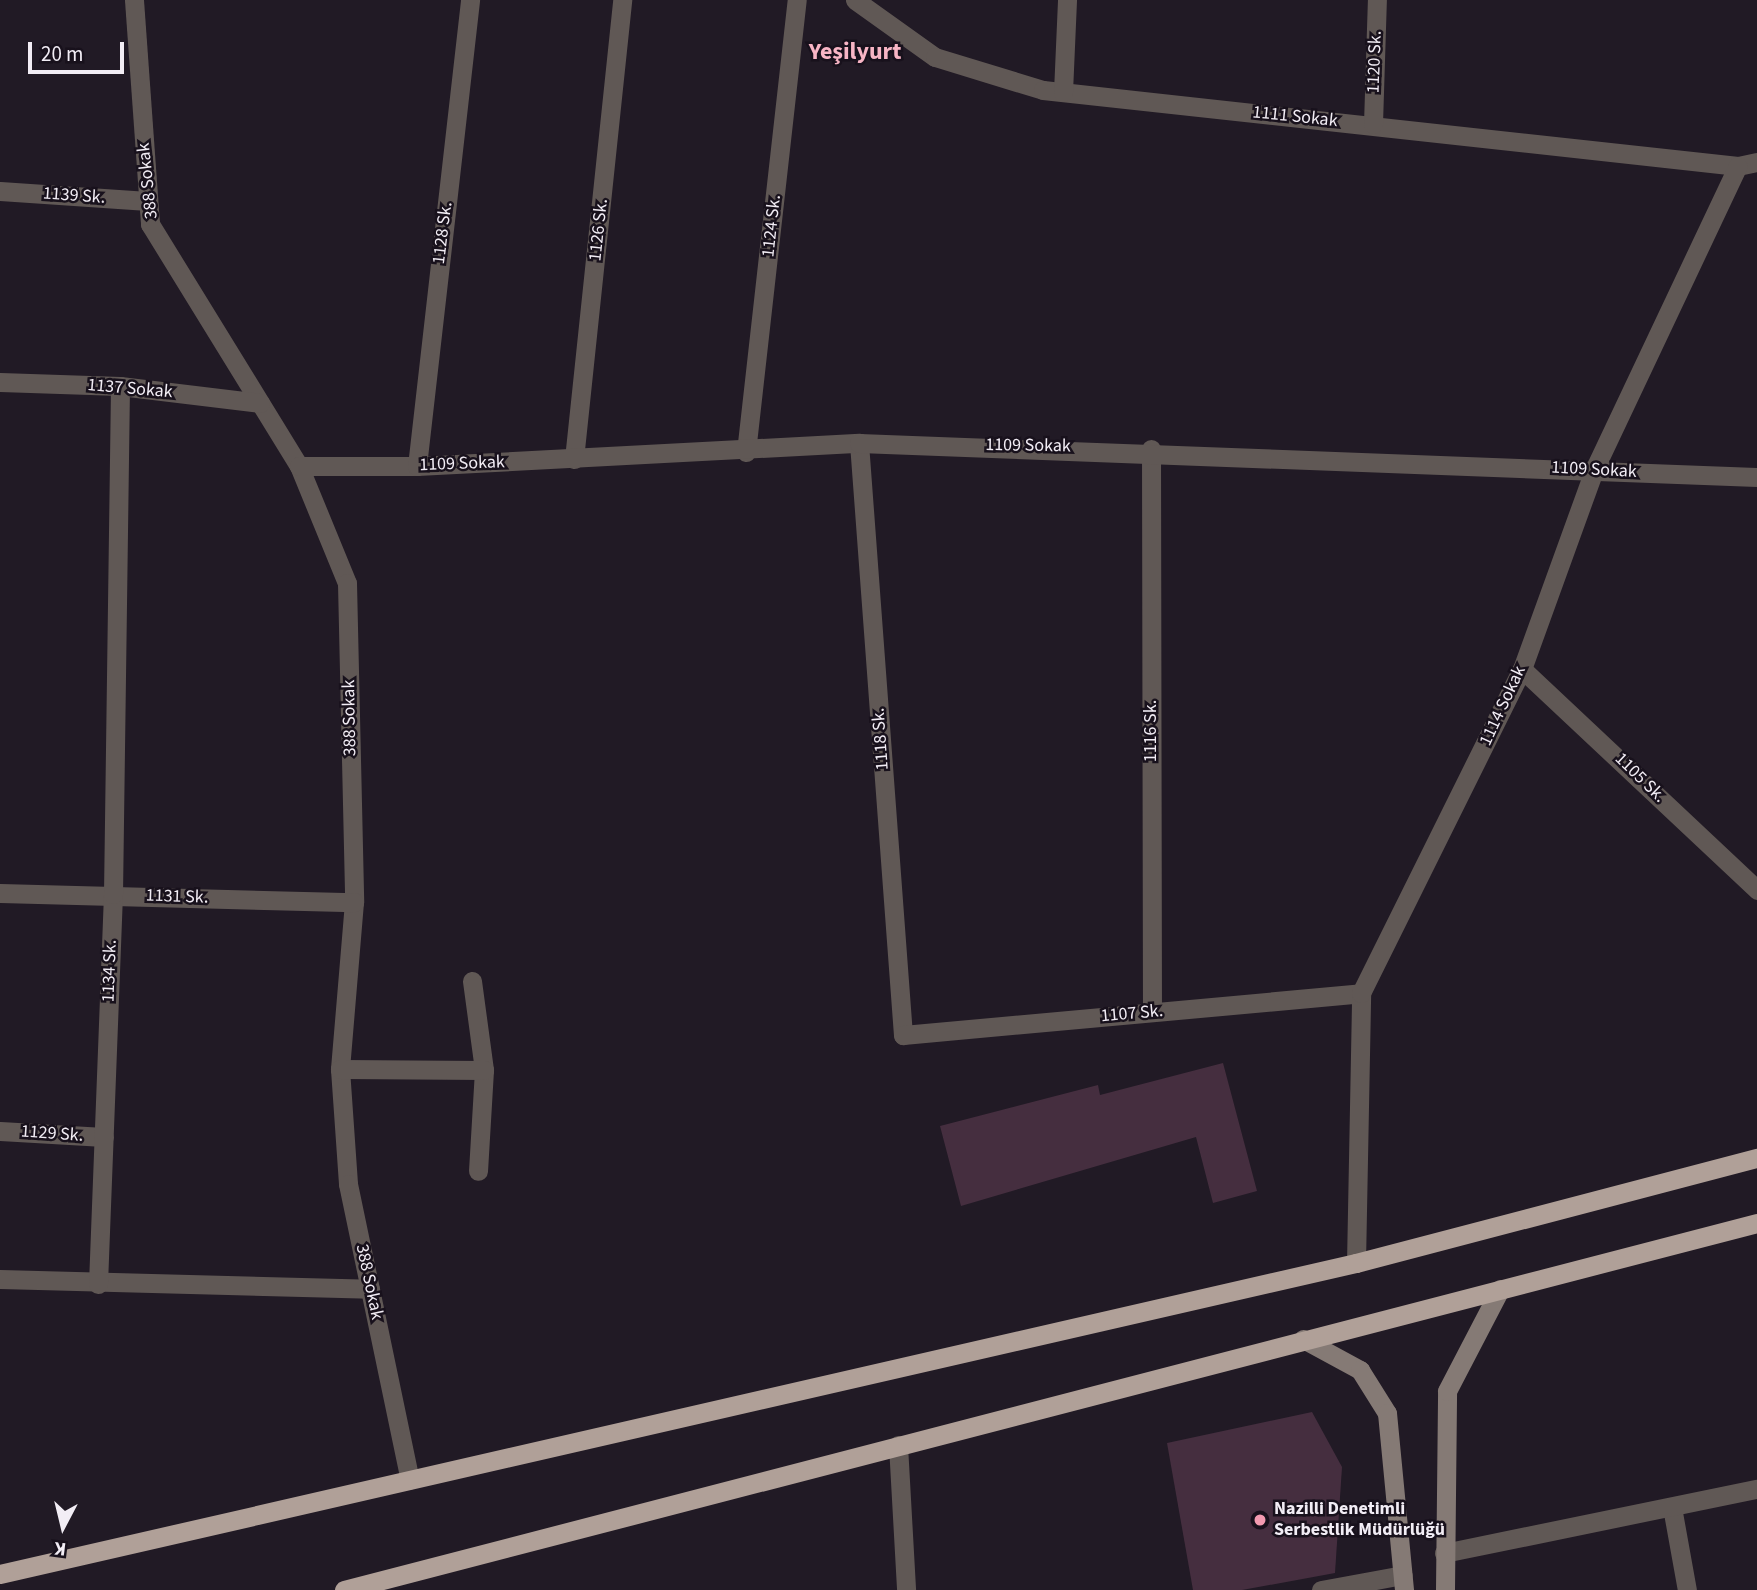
<!DOCTYPE html>
<meta charset="utf-8">
<style>
body{margin:0}
#map{position:relative;width:1757px;height:1590px;overflow:hidden;background:#211a25;font-family:"Source Sans 3",sans-serif}
div>[style]{position:absolute}
[style*='--x']{left:calc(var(--x)*1px);top:calc(var(--y)*1px);width:calc(var(--w)*1px);rotate:calc(var(--a)*1deg)}
.building>*{inset:0;background:#452e3f}
.minor>*{height:19px;margin:-9.5px;padding:0 9.5px;transform-origin:9.5px;border-radius:9.5px;background:#605855}
.secondary>*{height:19px;margin:-9.5px;padding:0 9.5px;transform-origin:9.5px;border-radius:9.5px;background:#857a75}
.trunk>*{height:19px;margin:-9.5px;padding:0 9.5px;transform-origin:9.5px;border-radius:9.5px;background:#b0a098}
.dots>*{width:19px;height:19px;translate:-50% -50%;box-sizing:border-box;border:4px solid #18111c;border-radius:50%}
span{translate:-50% -50%;white-space:nowrap;text-align:center;line-height:1.15;-webkit-text-stroke:5px #18111c;paint-order:stroke}
.street-label{font-size:18px;color:#f2edf5}
.poi-label{font-size:18px;color:#f2edf5;font-weight:700}
.left{translate:0 -50%;text-align:left}
.district-label{font-size:24px;color:#f8b5c5;font-weight:700}
.north{position:absolute;left:28px;top:1492px;width:70px;height:70px;-webkit-text-stroke:5px #18111c;paint-order:stroke;rotate:187deg;font-size:19px;font-weight:700;line-height:28px;text-align:center;color:#f2edf5}
.north::after{content:'';display:block;margin:auto;width:24px;height:32px;background:#f2edf5;clip-path:polygon(50% 0,100% 100%,50% 72%,0 100%)}
.scale{position:absolute;left:28px;top:42px;width:96px;height:32px;box-sizing:border-box;border:4px solid #f2edf5;border-top:0;padding-left:9px;font-size:21px;line-height:24px;white-space:nowrap;color:#f2edf5;-webkit-text-stroke:5px #18111c;paint-order:stroke}
</style>
<div id="map">
<div class="building">
<i style="clip-path:polygon(1223px 1063px,1257px 1191px,1213px 1203px,1196px 1137px,961px 1206px,940px 1126px,1098px 1085px,1100px 1095px)"></i>
<i style="clip-path:polygon(1312px 1412px,1342px 1467px,1335px 1573px,1242px 1590px,1193px 1590px,1167px 1443px)"></i>
</div>
<div class="minor">
<i style="--x:134;--y:0;--w:225;--a:85.9"></i>
<i style="--x:150;--y:224;--w:284;--a:58.4"></i>
<i style="--x:299;--y:466;--w:126;--a:67.7"></i>
<i style="--x:347;--y:583;--w:319;--a:88.7"></i>
<i style="--x:354;--y:902;--w:168;--a:94.8"></i>
<i style="--x:340;--y:1069;--w:115;--a:86"></i>
<i style="--x:348;--y:1184;--w:302;--a:78.2"></i>
<i style="--x:855;--y:0;--w:98;--a:35.5"></i>
<i style="--x:935;--y:57;--w:113;--a:17"></i>
<i style="--x:1043;--y:90;--w:699;--a:6.24"></i>
<i style="--x:1738;--y:166;--w:19;--a:-12"></i>
<i style="--x:1063;--y:92;--w:92;--a:-87.5"></i>
<i style="--x:1373;--y:124;--w:124;--a:-88.2"></i>
<i style="--x:0;--y:191;--w:148;--a:3.9"></i>
<i style="--x:0;--y:382;--w:120;--a:1.9"></i>
<i style="--x:120;--y:386;--w:141;--a:6.9"></i>
<i style="--x:859;--y:443;--w:594;--a:85.75"></i>
<i style="--x:903;--y:1035;--w:460;--a:-5.2"></i>
<i style="--x:1151;--y:449;--w:563;--a:89.9"></i>
<i style="--x:746;--y:452;--w:455;--a:-83.6"></i>
<i style="--x:574;--y:459;--w:462;--a:-84"></i>
<i style="--x:299;--y:466;--w:118;--a:0"></i>
<i style="--x:417;--y:466;--w:443;--a:-3"></i>
<i style="--x:859;--y:443;--w:899;--a:2.17"></i>
<i style="--x:417;--y:466;--w:469;--a:-83.5"></i>
<i style="--x:1522;--y:669;--w:323;--a:43.2"></i>
<i style="--x:0;--y:893;--w:354;--a:1.5"></i>
<i style="--x:472;--y:981;--w:90;--a:82.3"></i>
<i style="--x:484;--y:1070;--w:101;--a:93.4"></i>
<i style="--x:340;--y:1069;--w:144;--a:0.4"></i>
<i style="--x:0;--y:1131;--w:104;--a:3.3"></i>
<i style="--x:1356;--y:1263;--w:270;--a:-88.9"></i>
<i style="--x:1361;--y:993;--w:362;--a:-63.6"></i>
<i style="--x:1522;--y:669;--w:212;--a:-70.1"></i>
<i style="--x:1594;--y:470;--w:336;--a:-64.7"></i>
<i style="--x:0;--y:1279;--w:370;--a:1.5"></i>
<i style="--x:98;--y:1284;--w:390;--a:-87.8"></i>
<i style="--x:113;--y:894;--w:508;--a:-89.21"></i>
<i style="--x:898;--y:1445;--w:145;--a:86.8"></i>
<i style="--x:1672;--y:1507;--w:84;--a:79.8"></i>
<i style="--x:1444;--y:1553;--w:319;--a:-11.6"></i>
<i style="--x:1321;--y:1590;--w:83;--a:-10.4"></i>
</div>
<div class="secondary">
<i style="--x:1303;--y:1339;--w:65;--a:28.5"></i>
<i style="--x:1360;--y:1370;--w:51;--a:57.9"></i>
<i style="--x:1387;--y:1413;--w:178;--a:84.5"></i>
<i style="--x:1445;--y:1590;--w:199;--a:-89.4"></i>
<i style="--x:1447;--y:1391;--w:115;--a:-62.5"></i>
</div>
<div class="trunk">
<i style="--x:0;--y:1574;--w:1391;--a:-12.92"></i>
<i style="--x:1356;--y:1263;--w:415;--a:-14.7"></i>
<i style="--x:344;--y:1590;--w:1460;--a:-14.56"></i>
</div>
<div class="dots">
<i style="left:1260px;top:1520px;background:#f29ab0"></i>
</div>
<div class="street-label">
<span style="left:1375px;top:62px;rotate:-88deg">1120 Sk.</span>
<span style="left:1295px;top:117px;rotate:6deg">1111 Sokak</span>
<span style="left:148px;top:181px;rotate:-96deg">388 Sokak</span>
<span style="left:74px;top:196px;rotate:4deg">1139 Sk.</span>
<span style="left:772px;top:226px;rotate:-84deg">1124 Sk.</span>
<span style="left:599px;top:230px;rotate:-84deg">1126 Sk.</span>
<span style="left:443px;top:233px;rotate:-83deg">1128 Sk.</span>
<span style="left:130px;top:389px;rotate:5deg">1137 Sokak</span>
<span style="left:1028px;top:446px;rotate:1deg">1109 Sokak</span>
<span style="left:462px;top:464px;rotate:-2deg">1109 Sokak</span>
<span style="left:1594px;top:470px;rotate:3deg">1109 Sokak</span>
<span style="left:1503px;top:706px;rotate:-65deg">1114 Sokak</span>
<span style="left:350px;top:718px;rotate:-91deg">388 Sokak</span>
<span style="left:1151px;top:731px;rotate:-90deg">1116 Sk.</span>
<span style="left:881px;top:739px;rotate:-94deg">1118 Sk.</span>
<span style="left:1640px;top:778px;rotate:44deg">1105 Sk.</span>
<span style="left:177px;top:897px;rotate:2deg">1131 Sk.</span>
<span style="left:110px;top:971px;rotate:-88deg">1134 Sk.</span>
<span style="left:1132px;top:1014px;rotate:-5deg">1107 Sk.</span>
<span style="left:52px;top:1134px;rotate:4deg">1129 Sk.</span>
<span style="left:369px;top:1282px;rotate:78deg">388 Sokak</span>
</div>
<div class="poi-label">
<span class="left" style="left:1274px;top:1520px">Nazilli Denetimli<br>Serbestlik Müdürlüğü</span>
</div>
<div class="district-label">
<span style="left:855px;top:52px">Yeşilyurt</span>
</div>
<div class="north">K</div>
<div class="scale">20 m</div>
</div>
